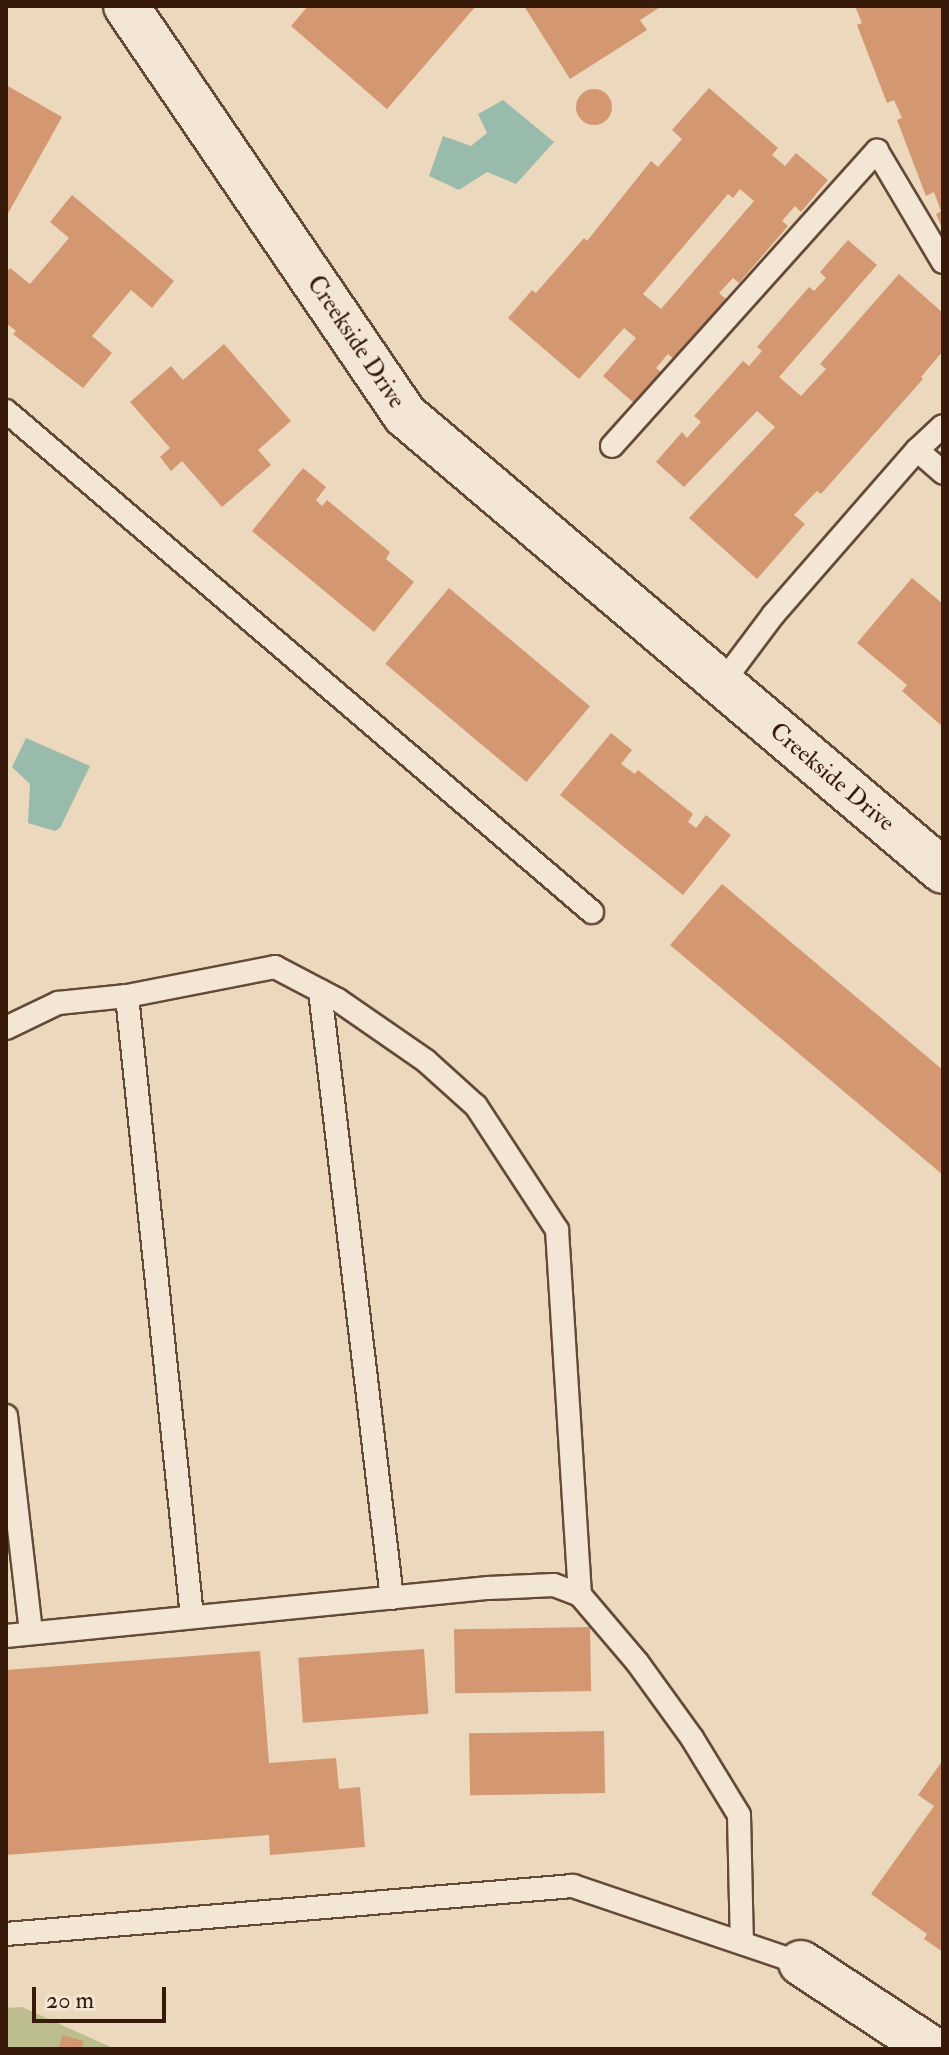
<!DOCTYPE html>
<style>
body{margin:0}
#map{position:relative;width:949px;height:2055px;overflow:hidden;background:#ecd9bd;font-family:"IM FELL Double Pica",serif}
div>[style]{position:absolute}
[style*='--x']{left:calc(var(--x)*1px);top:calc(var(--y)*1px);width:calc(var(--w)*1px);rotate:calc(var(--a)*1deg)}
.green>*{inset:0;background:#bcbe8e}
.water>*{inset:0;background:#99bbac}
.building>*{inset:0;background:#d39772;transform-origin:0 0}
.round{border-radius:50%}
.roads{filter:drop-shadow(2px 0 #654a38) drop-shadow(-2px 0 #654a38) drop-shadow(0 2px #654a38) drop-shadow(0 -2px #654a38)}
.lane>*{height:22px;margin:-11px;padding:0 11px;transform-origin:11px;border-radius:11px;background:#f3e6d4}
.street>*{height:44px;margin:-22px;padding:0 22px;transform-origin:22px;border-radius:22px;background:#f3e6d4}
span{translate:-50% -50%;white-space:nowrap;text-align:center;line-height:1.15;-webkit-text-stroke:8px #f3e6d4;paint-order:stroke}
.street-label{font-size:24px;color:#381a0b}
.frame{position:absolute;inset:0;border:8px solid #381a0b;pointer-events:none}
.scale{position:absolute;left:32px;top:1987px;width:134px;height:36px;box-sizing:border-box;border:4px solid #381a0b;border-top:0;padding-left:10px;font-size:24px;line-height:28px;white-space:nowrap;color:#381a0b;-webkit-text-stroke:6px #f3e6d4;paint-order:stroke}
</style>
<div id="map">
<div class="green">
<i style="clip-path:polygon(22px 2007px,115px 2049px,6px 2049px,6px 2008px)"></i>
</div>
<div class="water">
<i style="clip-path:polygon(503px 100px,554px 142px,516px 184px,487px 172px,459px 190px,429px 176px,443px 136px,471px 146px,487px 133px,478px 114px)"></i>
<i style="clip-path:polygon(26px 738px,90px 766px,60px 828px,55px 831px,28px 823px,30px 784px,12px 767px)"></i>
</div>
<div class="building">
<i style="clip-path:polygon(308px 6px,476px 6px,387px 109px,291px 26px)"></i>
<i style="clip-path:polygon(524px 6px,662px 6px,640px 20px,647px 30px,570px 79px)"></i>
<i style="clip-path:polygon(855px 6px,943px 6px,943px 230px,936px 214px,941px 211px,934px 192px,926px 196px,897px 120px,902px 118px,894px 100px,887px 103px,857px 25px,862px 23px)"></i>
<i style="clip-path:polygon(6px 85px,62px 117px,6px 217px)"></i>
<i style="clip-path:polygon(evenodd,709px 88px,778px 148px,772px 155px,785px 166px,796px 153px,828px 180px,801px 212px,795px 206px,782px 221px,788px 226px,739px 283px,733px 278px,719px 293px,726px 299px,674px 359px,668px 354px,656px 368px,661px 372px,634px 403px,603px 376px,636px 338px,624px 328px,579px 379px,508px 318px,532px 290px,536px 293px,584px 238px,587px 241px,651px 161px,658px 167px,682px 139px,672px 130px,709px 88px,740px 189px,754px 201px,661px 309px,643px 294px,728px 194px,733px 198px,740px 189px)"></i>
<i class="round" style="left:576px;top:89px;width:36px;height:36px"></i>
<i style="clip-path:polygon(72px 195px,174px 281px,152px 308px,131px 290px,92px 336px,112px 353px,83px 388px,13px 334px,16px 331px,6px 323px,6px 273px,10px 268px,30px 284px,69px 238px,50px 222px)"></i>
<i style="clip-path:polygon(848px 240px,877px 265px,779px 377px,801px 396px,826px 369px,820px 364px,899px 274px,943px 313px,943px 351px,921px 377px,923px 379px,821px 494px,817px 491px,794px 515px,805px 524px,757px 579px,689px 518px,775px 427px,757px 411px,684px 487px,656px 462px,682px 432px,687px 438px,701px 422px,694px 416px,743px 361px,749px 366px,762px 351px,757px 347px,809px 287px,814px 291px,826px 278px,820px 272px)"></i>
<i style="clip-path:polygon(224px 344px,291px 421px,258px 450px,271px 465px,222px 507px,182px 461px,171px 471px,160px 457px,170px 448px,130px 402px,171px 366px,183px 380px)"></i>
<i style="clip-path:polygon(303px 468px,326px 487px,316px 500px,322px 506px,327px 500px,390px 552px,386px 559px,414px 582px,374px 632px,252px 531px)"></i>
<i style="clip-path:polygon(912px 578px,943px 604px,943px 727px,902px 691px,907px 685px,857px 643px)"></i>
<i style="left:449px;top:588px;width:184px;height:99px;rotate:40deg"></i>
<i style="clip-path:polygon(611px 733px,632px 750px,621px 764px,635px 774px,638px 770px,693px 814px,688px 822px,696px 828px,706px 815px,731px 835px,683px 895px,560px 795px)"></i>
<i style="clip-path:polygon(722px 884px,943px 1070px,943px 1175px,670px 945px)"></i>
<i style="left:590px;top:1627px;width:64px;height:136px;rotate:89deg"></i>
<i style="left:424px;top:1649px;width:65px;height:126px;rotate:86deg"></i>
<i style="clip-path:polygon(260px 1651px,269px 1763px,336px 1758px,339px 1789px,360px 1787px,365px 1847px,270px 1855px,269px 1835px,6px 1855px,6px 1670px)"></i>
<i style="left:604px;top:1731px;width:62px;height:135px;rotate:89deg"></i>
<i style="clip-path:polygon(943px 1760px,943px 1952px,924px 1939px,927px 1934px,871px 1894px,934px 1806px,918px 1795px)"></i>
<i style="clip-path:polygon(62px 2035px,84px 2041px,81px 2049px,59px 2049px)"></i>
</div>
<div class="roads">
<div class="lane">
<i style="--x:6;--y:411;--w:771;--a:40.53"></i>
<i style="--x:612;--y:446;--w:397;--a:-48.1"></i>
<i style="--x:877;--y:151;--w:129;--a:59.3"></i>
<i style="--x:917;--y:450;--w:35;--a:41"></i>
<i style="--x:722;--y:683;--w:85;--a:-53.1"></i>
<i style="--x:773;--y:615;--w:219;--a:-48.9"></i>
<i style="--x:917;--y:450;--w:35;--a:-43"></i>
<i style="--x:320;--y:991;--w:611;--a:83.24"></i>
<i style="--x:127;--y:996;--w:624;--a:84.02"></i>
<i style="--x:6;--y:1028;--w:58;--a:-25.7"></i>
<i style="--x:58;--y:1003;--w:69;--a:-5.8"></i>
<i style="--x:127;--y:996;--w:151;--a:-11.1"></i>
<i style="--x:275;--y:967;--w:71;--a:27.6"></i>
<i style="--x:338;--y:1000;--w:107;--a:34.7"></i>
<i style="--x:426;--y:1061;--w:67;--a:42"></i>
<i style="--x:476;--y:1106;--w:148;--a:56.8"></i>
<i style="--x:557;--y:1230;--w:366;--a:86.4"></i>
<i style="--x:6;--y:1416;--w:218;--a:83.4"></i>
<i style="--x:6;--y:1636;--w:485;--a:-5.7"></i>
<i style="--x:489;--y:1588;--w:65;--a:-2.6"></i>
<i style="--x:554;--y:1585;--w:28;--a:21"></i>
<i style="--x:580;--y:1595;--w:88;--a:49.6"></i>
<i style="--x:637;--y:1662;--w:94;--a:54.1"></i>
<i style="--x:692;--y:1738;--w:90;--a:58.6"></i>
<i style="--x:739;--y:1815;--w:128;--a:88.7"></i>
<i style="--x:6;--y:1934;--w:569;--a:-4.84"></i>
<i style="--x:573;--y:1886;--w:241;--a:18.7"></i>
</div>
<div class="street">
<i style="--x:126;--y:6;--w:495;--a:55.7"></i>
<i style="--x:405;--y:415;--w:705;--a:40.28"></i>
<i style="--x:801;--y:1963;--w:157;--a:33.3"></i>
</div>
</div>
<div class="street-label">
<span style="left:356px;top:342px;rotate:56deg">Creekside Drive</span>
<span style="left:832px;top:777px;rotate:40deg">Creekside Drive</span>
</div>
<div class="frame"></div>
<div class="scale">20 m</div>
</div>
